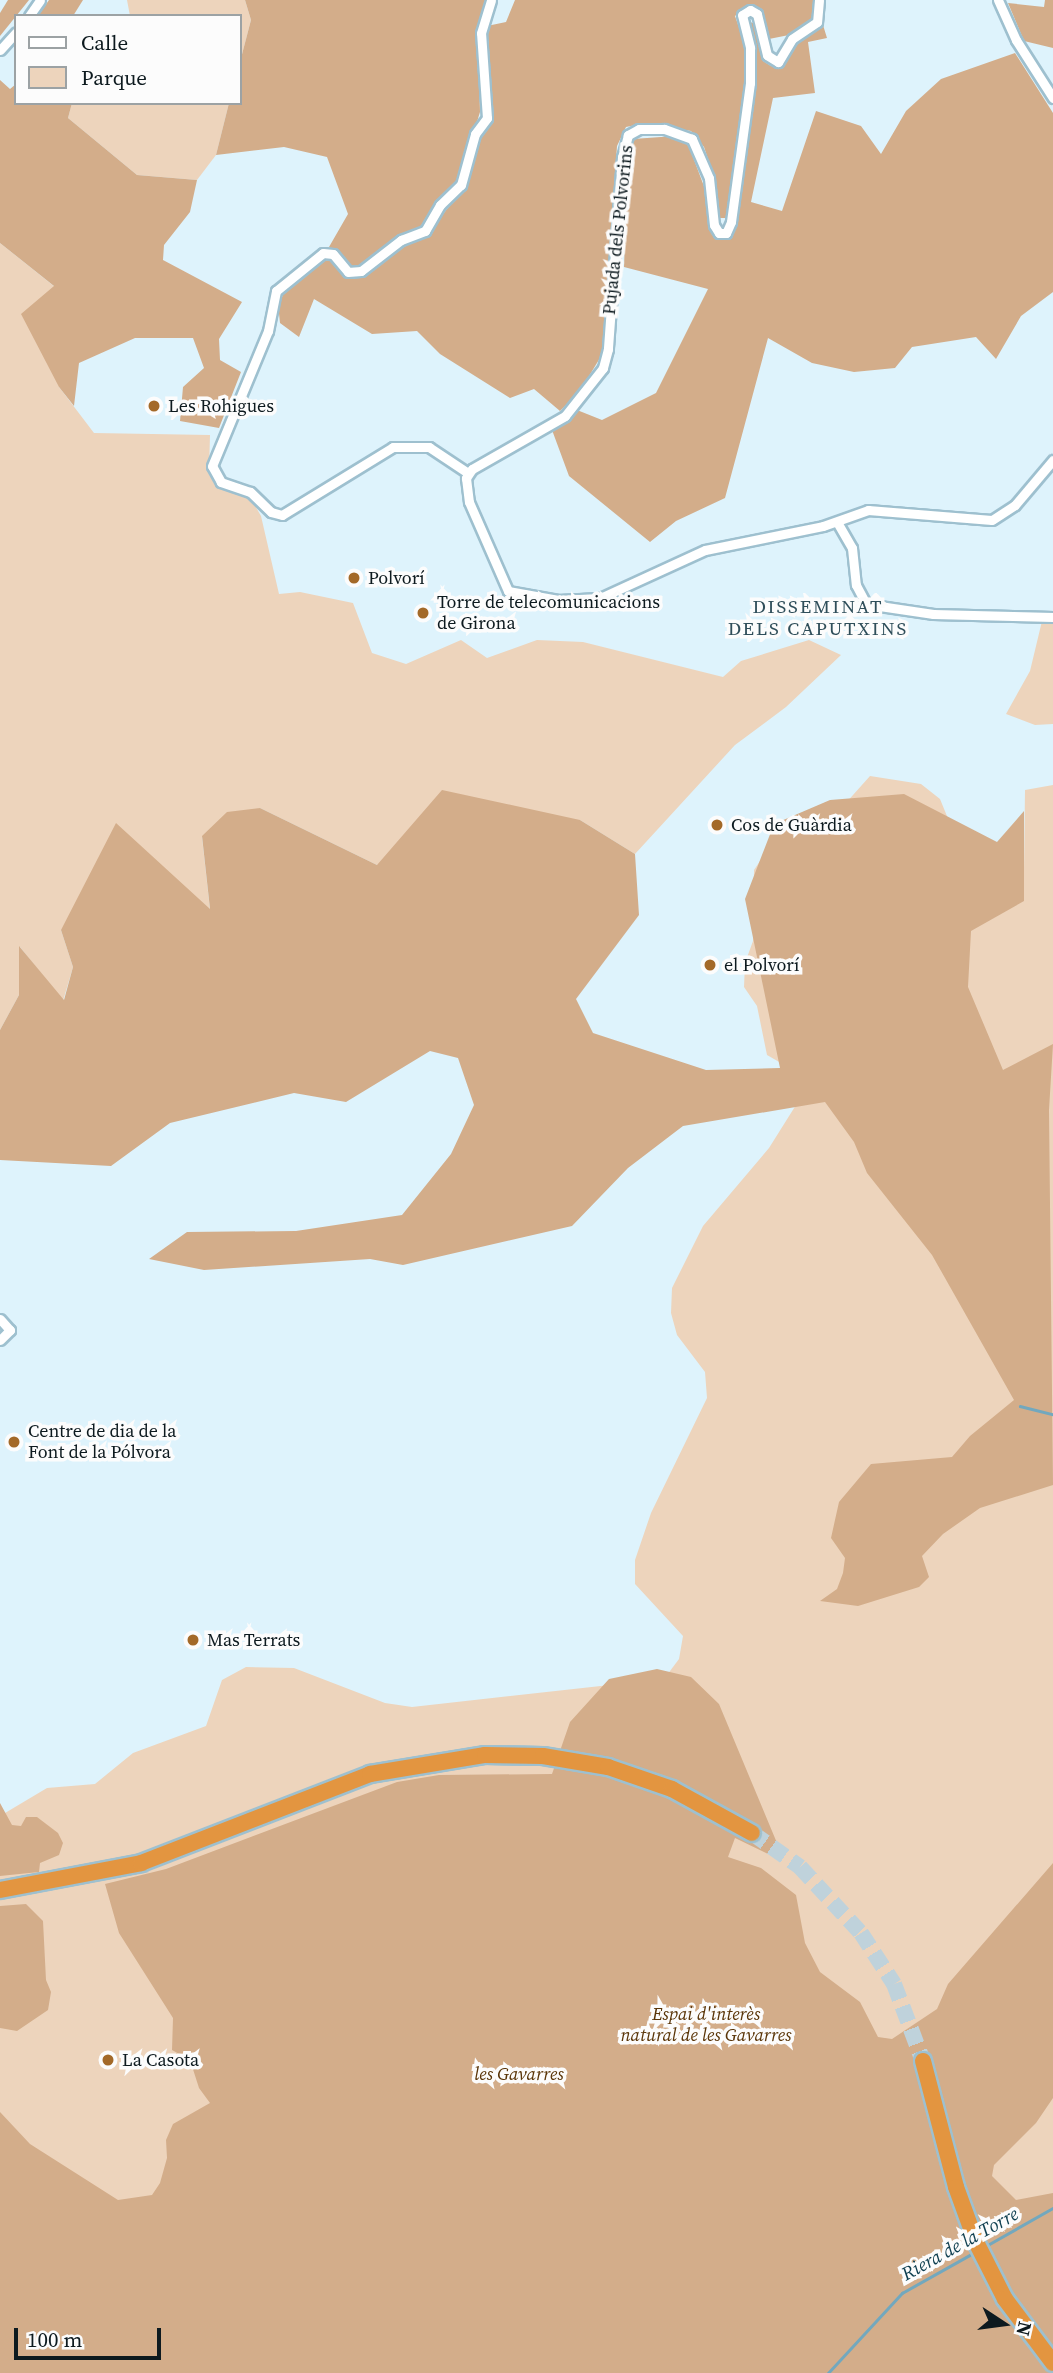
<!DOCTYPE html>
<meta charset="utf-8">
<style>
body{margin:0}
#map{position:relative;width:1053px;height:2373px;overflow:hidden;background:#def3fc;font-family:"Source Serif 4",serif}
div>[style]{position:absolute}
[style*='--x']{left:calc(var(--x)*1px);top:calc(var(--y)*1px);width:calc(var(--w)*1px);rotate:calc(var(--a)*1deg)}
.green>*{inset:0;background:#edd4bc}
.forest>*{inset:0;background:#d3ad8a}
.stream>*{height:2.5px;margin:-1.25px;padding:0 1.25px;transform-origin:1.25px;border-radius:1.25px;background:#72a8be}
.highway-tunnel>*{height:16px;margin-top:-8px;transform-origin:0;background:repeating-linear-gradient(90deg,#bfd2db 0 16px,transparent 0 24px)}
.roads{filter:drop-shadow(2px 0 #9ec0cf) drop-shadow(-2px 0 #9ec0cf) drop-shadow(0 2px #9ec0cf) drop-shadow(0 -2px #9ec0cf)}
.street>*{height:9px;margin:-4.5px;padding:0 4.5px;transform-origin:4.5px;border-radius:4.5px;background:#fff}
.highway>*{height:16px;margin:-8px;padding:0 8px;transform-origin:8px;border-radius:8px;background:#e39540}
.dots>*{width:19px;height:19px;translate:-50% -50%;box-sizing:border-box;border:4px solid #fcfcfc;border-radius:50%}
span{translate:-50% -50%;white-space:nowrap;text-align:center;line-height:1.15;-webkit-text-stroke:7px #fcfcfc;paint-order:stroke}
.street-label{font-size:18px;color:#0d1a1f}
.poi-label{font-size:18px;color:#0d1a1f}
.left{translate:0 -50%;text-align:left}
.park-label{font-size:18px;color:#5a3508;font-style:italic}
.neighbourhood-label{font-size:19px;color:#2f4e5a;letter-spacing:2px}
.water-label{font-size:19px;color:#0e3e4f;font-style:italic}
.legend{position:absolute;left:14px;top:14px;width:228px;height:91px;box-sizing:border-box;background:#fcfcfc;border:2px solid #9ca2a4;margin:0;padding:9px 12px;list-style:none;font-size:21px;color:#0d1a1f}
.legend li{display:flex;align-items:center;gap:14px;height:35px}
.legend b{width:35px;border:2px solid #9ca2a4}
.north{position:absolute;left:969px;top:2289px;width:70px;height:70px;-webkit-text-stroke:5px #fcfcfc;paint-order:stroke;rotate:103deg;font-size:19px;font-weight:700;line-height:28px;text-align:center;color:#0d1a1f}
.north::after{content:'';display:block;margin:auto;width:24px;height:32px;background:#0d1a1f;clip-path:polygon(50% 0,100% 100%,50% 72%,0 100%)}
.scale{position:absolute;left:14px;top:2328px;width:147px;height:32px;box-sizing:border-box;border:4px solid #0d1a1f;border-top:0;padding-left:9px;font-size:21px;line-height:24px;white-space:nowrap;color:#0d1a1f;-webkit-text-stroke:5px #fcfcfc;paint-order:stroke}
</style>
<div id="map">
<div class="green">
<i style="clip-path:polygon(127px 0,245px 0,251px 20px,240px 62px,240px 16px,130px 16px)"></i>
<i style="clip-path:polygon(72px 103px,229px 103px,216px 155px,197px 180px,137px 175px,68px 118px)"></i>
<i style="clip-path:polygon(0 243px,55px 287px,59px 387px,94px 433px,210px 435px,209px 472px,214px 483px,250px 497px,261px 516px,279px 594px,300px 592px,353px 603px,372px 653px,406px 664px,461px 640px,487px 658px,537px 640px,583px 642px,723px 677px,741px 661px,809px 640px,841px 655px,786px 707px,735px 745px,635px 854px,580px 820px,377px 865px,260px 808px,202px 837px,210px 910px,177px 881px,61px 930px,73px 967px,63px 1001px,20px 947px,19px 995px,0 1030px)"></i>
<i style="clip-path:polygon(1053px 620px,1053px 724px,1035px 725px,1006px 714px,1030px 671px,1042px 621px)"></i>
<i style="clip-path:polygon(870px 776px,921px 784px,940px 799px,949px 821px,1024px 869px,1025px 790px,1053px 785px,1053px 2373px,0 2373px,0 1816px,47px 1788px,95px 1784px,133px 1753px,206px 1726px,222px 1680px,246px 1667px,294px 1668px,385px 1703px,412px 1707px,664px 1679px,679px 1659px,683px 1636px,635px 1584px,635px 1560px,651px 1513px,707px 1398px,705px 1372px,677px 1335px,671px 1313px,672px 1288px,703px 1226px,769px 1148px,796px 1105px,788px 1067px,767px 1055px,757px 1006px,744px 987px,745px 963px,753px 941px,754px 870px,768px 849px,836px 814px)"></i>
</div>
<div class="forest">
<i style="clip-path:polygon(8px 0,29px 0,0 36px,0 13px)"></i>
<i style="clip-path:polygon(49px 0,83px 0,73px 16px,38px 16px)"></i>
<i style="clip-path:polygon(245px 0,487px 0,478px 35px,480px 112px,458px 184px,441px 197px,424px 227px,362px 267px,353px 270px,329px 247px,348px 214px,327px 157px,284px 147px,216px 155px,229px 103px,240px 103px,240px 62px,251px 20px)"></i>
<i style="clip-path:polygon(515px 0,814px 0,814px 18px,789px 35px,769px 39px,757px 9px,745px 7px,735px 16px,745px 45px,745px 79px,726px 218px,717px 218px,713px 174px,704px 147px,691px 131px,646px 123px,626px 127px,617px 146px,603px 353px,580px 391px,560px 411px,534px 389px,510px 398px,440px 354px,417px 331px,372px 334px,314px 299px,299px 337px,280px 323px,278px 304px,287px 288px,322px 261px,331px 260px,354px 279px,404px 243px,428px 233px,466px 185px,481px 131px,491px 125px,487px 26px,506px 22px)"></i>
<i style="clip-path:polygon(1045px 0,1053px 0,1053px 48px,1024px 41px,1008px 3px,1044px 7px)"></i>
<i style="clip-path:polygon(750px 22px,758px 25px,763px 61px,771px 66px,784px 65px,799px 38px,823px 25px,827px 38px,808px 42px,815px 93px,773px 98px,751px 202px,782px 211px,816px 111px,861px 126px,881px 154px,906px 111px,941px 79px,1015px 53px,1053px 113px,1053px 292px,1021px 316px,996px 359px,976px 337px,912px 347px,895px 368px,854px 372px,812px 363px,768px 338px,725px 498px,676px 521px,650px 542px,569px 476px,552px 430px,577px 410px,602px 420px,656px 393px,708px 289px,624px 267px,628px 157px,633px 139px,675px 136px,687px 141px,705px 189px,712px 235px,726px 237px,733px 232px,757px 61px)"></i>
<i style="clip-path:polygon(0 80px,10px 89px,16px 84px,16px 103px,72px 103px,68px 118px,137px 175px,197px 180px,190px 212px,164px 245px,163px 260px,242px 302px,219px 339px,220px 360px,241px 372px,219px 428px,180px 421px,183px 387px,204px 368px,193px 338px,135px 338px,79px 363px,74px 406px,59px 387px,21px 314px,54px 286px,0 243px)"></i>
<i style="clip-path:polygon(442px 790px,580px 820px,635px 854px,639px 915px,576px 999px,593px 1033px,706px 1070px,780px 1068px,745px 899px,774px 824px,830px 800px,904px 794px,997px 842px,1024px 811px,1024px 901px,971px 931px,968px 987px,1003px 1070px,1053px 1044px,1049px 1110px,1053px 1485px,980px 1508px,943px 1534px,922px 1556px,929px 1577px,919px 1587px,858px 1606px,820px 1601px,837px 1589px,843px 1573px,845px 1558px,831px 1538px,839px 1502px,871px 1464px,952px 1457px,970px 1436px,1014px 1400px,932px 1255px,867px 1173px,854px 1142px,825px 1102px,683px 1126px,628px 1168px,572px 1226px,403px 1265px,370px 1259px,204px 1270px,149px 1259px,187px 1232px,296px 1231px,402px 1215px,451px 1154px,474px 1105px,458px 1058px,430px 1051px,346px 1102px,294px 1093px,170px 1123px,111px 1166px,0 1160px,0 1030px,19px 995px,19px 946px,64px 1000px,73px 967px,61px 930px,116px 823px,210px 909px,202px 836px,227px 812px,260px 808px,377px 865px)"></i>
<i style="clip-path:polygon(657px 1669px,691px 1677px,719px 1704px,777px 1843px,768px 1854px,735px 1838px,728px 1857px,761px 1868px,796px 1895px,805px 1943px,820px 1972px,860px 2002px,878px 2037px,892px 2039px,937px 2009px,948px 1984px,1053px 1863px,1053px 2098px,1036px 2123px,994px 2165px,992px 2176px,1016px 2200px,1053px 2193px,1053px 2373px,0 2373px,0 2112px,30px 2144px,118px 2200px,152px 2195px,160px 2183px,167px 2158px,166px 2140px,173px 2124px,210px 2103px,199px 2088px,190px 2060px,172px 2050px,173px 2018px,119px 1933px,105px 1884px,166px 1869px,397px 1782px,439px 1775px,552px 1774px,570px 1722px,609px 1679px)"></i>
<i style="clip-path:polygon(0 1803px,12px 1825px,21px 1826px,26px 1817px,37px 1817px,58px 1833px,63px 1843px,59px 1855px,40px 1863px,39px 1872px,0 1876px)"></i>
<i style="clip-path:polygon(26px 1904px,43px 1921px,46px 1980px,51px 1992px,48px 2010px,17px 2031px,0 2028px,0 1906px)"></i>
</div>
<div class="stream">
<i style="--x:1020;--y:1406;--w:34;--a:14"></i>
<i style="--x:984;--y:2247;--w:79;--a:-29.5"></i>
<i style="--x:828;--y:2373;--w:109;--a:-47.2"></i>
<i style="--x:902;--y:2293;--w:84;--a:-29.3"></i>
</div>
<div class="highway-tunnel">
<i style="--x:752;--y:1833;--w:59;--a:35.3"></i>
<i style="--x:800;--y:1867;--w:90;--a:47.3"></i>
<i style="--x:861;--y:1933;--w:61;--a:57.1"></i>
<i style="--x:894;--y:1984;--w:82;--a:69.4"></i>
</div>
<div class="roads">
<div class="street">
<i style="--x:819;--y:0;--w:22;--a:95"></i>
<i style="--x:817;--y:22;--w:30;--a:146"></i>
<i style="--x:792;--y:39;--w:27;--a:121"></i>
<i style="--x:778;--y:62;--w:13;--a:-148"></i>
<i style="--x:767;--y:55;--w:42;--a:-103.7"></i>
<i style="--x:757;--y:14;--w:8;--a:-150"></i>
<i style="--x:750;--y:10;--w:9;--a:148"></i>
<i style="--x:742;--y:15;--w:34;--a:76"></i>
<i style="--x:750;--y:48;--w:35;--a:90"></i>
<i style="--x:750;--y:83;--w:140;--a:97.8"></i>
<i style="--x:731;--y:222;--w:12;--a:114"></i>
<i style="--x:726;--y:233;--w:7;--a:180"></i>
<i style="--x:719;--y:233;--w:9;--a:-122"></i>
<i style="--x:714;--y:225;--w:47;--a:-96.1"></i>
<i style="--x:709;--y:178;--w:43;--a:-113.6"></i>
<i style="--x:692;--y:139;--w:30;--a:-160"></i>
<i style="--x:664;--y:129;--w:25;--a:180"></i>
<i style="--x:639;--y:129;--w:13;--a:151"></i>
<i style="--x:628;--y:135;--w:23;--a:105"></i>
<i style="--x:622;--y:157;--w:193;--a:94.2"></i>
<i style="--x:608;--y:349;--w:20;--a:105"></i>
<i style="--x:603;--y:368;--w:61;--a:128.4"></i>
<i style="--x:565;--y:416;--w:107;--a:150.3"></i>
<i style="--x:472;--y:469;--w:11;--a:124"></i>
<i style="--x:466;--y:478;--w:24;--a:83"></i>
<i style="--x:469;--y:502;--w:97;--a:66.3"></i>
<i style="--x:508;--y:591;--w:51;--a:10.2"></i>
<i style="--x:558;--y:600;--w:42;--a:-2.7"></i>
<i style="--x:600;--y:598;--w:115;--a:-24.6"></i>
<i style="--x:705;--y:550;--w:120;--a:-11.5"></i>
<i style="--x:823;--y:526;--w:48;--a:-19.6"></i>
<i style="--x:868;--y:510;--w:124;--a:4.6"></i>
<i style="--x:992;--y:520;--w:27;--a:-33"></i>
<i style="--x:1015;--y:505;--w:59;--a:-49.8"></i>
<i style="--x:998;--y:0;--w:44;--a:65.8"></i>
<i style="--x:1016;--y:40;--w:69;--a:57.5"></i>
<i style="--x:29;--y:16;--w:19;--a:-55"></i>
<i style="--x:0;--y:50;--w:24;--a:-48"></i>
<i style="--x:468;--y:473;--w:47;--a:-146.3"></i>
<i style="--x:429;--y:447;--w:36;--a:180"></i>
<i style="--x:393;--y:447;--w:130;--a:148.5"></i>
<i style="--x:282;--y:515;--w:11;--a:-165"></i>
<i style="--x:271;--y:512;--w:29;--a:-136"></i>
<i style="--x:250;--y:492;--w:31;--a:-161"></i>
<i style="--x:221;--y:482;--w:18;--a:-119"></i>
<i style="--x:212;--y:466;--w:146;--a:-67.5"></i>
<i style="--x:268;--y:331;--w:41;--a:-78.7"></i>
<i style="--x:276;--y:291;--w:60;--a:-39"></i>
<i style="--x:323;--y:253;--w:10;--a:6"></i>
<i style="--x:333;--y:254;--w:23;--a:50"></i>
<i style="--x:348;--y:272;--w:13;--a:-4"></i>
<i style="--x:361;--y:271;--w:51;--a:-37.8"></i>
<i style="--x:401;--y:240;--w:26;--a:-21"></i>
<i style="--x:425;--y:231;--w:30;--a:-60"></i>
<i style="--x:440;--y:205;--w:29;--a:-44"></i>
<i style="--x:461;--y:185;--w:53;--a:-74.6"></i>
<i style="--x:475;--y:134;--w:20;--a:-53"></i>
<i style="--x:487;--y:118;--w:85;--a:-94"></i>
<i style="--x:481;--y:33;--w:34;--a:-73"></i>
<i style="--x:837;--y:522;--w:30;--a:60"></i>
<i style="--x:852;--y:548;--w:37;--a:84"></i>
<i style="--x:856;--y:585;--w:21;--a:62"></i>
<i style="--x:866;--y:604;--w:68;--a:8.5"></i>
<i style="--x:933;--y:614;--w:120;--a:1.4"></i>
<i style="--x:0;--y:1319;--w:15;--a:48"></i>
<i style="--x:10;--y:1330;--w:14;--a:135"></i>
</div>
<div class="highway">
<i style="--x:0;--y:1890;--w:144;--a:-10.8"></i>
<i style="--x:141;--y:1863;--w:246;--a:-21.2"></i>
<i style="--x:370;--y:1774;--w:117;--a:-9.4"></i>
<i style="--x:485;--y:1755;--w:58;--a:1"></i>
<i style="--x:543;--y:1756;--w:66;--a:9.6"></i>
<i style="--x:608;--y:1767;--w:68;--a:19"></i>
<i style="--x:672;--y:1789;--w:91;--a:28.8"></i>
<i style="--x:923;--y:2061;--w:130;--a:75.3"></i>
<i style="--x:956;--y:2187;--w:59;--a:70"></i>
<i style="--x:976;--y:2242;--w:64;--a:63"></i>
<i style="--x:1005;--y:2299;--w:80;--a:53.1"></i>
</div>
</div>
<div class="dots">
<i style="left:154px;top:406px;background:#a36928"></i>
<i style="left:354px;top:578px;background:#a36928"></i>
<i style="left:423px;top:613px;background:#a36928"></i>
<i style="left:717px;top:825px;background:#a36928"></i>
<i style="left:710px;top:965px;background:#a36928"></i>
<i style="left:14px;top:1442px;background:#a36928"></i>
<i style="left:193px;top:1640px;background:#a36928"></i>
<i style="left:108px;top:2060px;background:#a36928"></i>
</div>
<div class="street-label">
<span style="left:618px;top:230px;rotate:-84deg">Pujada dels Polvorins</span>
</div>
<div class="poi-label">
<span class="left" style="left:168px;top:406px">Les Rohigues</span>
<span class="left" style="left:368px;top:578px">Polvorí</span>
<span class="left" style="left:437px;top:613px">Torre de telecomunicacions<br>de Girona</span>
<span class="left" style="left:731px;top:825px">Cos de Guàrdia</span>
<span class="left" style="left:724px;top:965px">el Polvorí</span>
<span class="left" style="left:28px;top:1442px">Centre de dia de la<br>Font de la Pólvora</span>
<span class="left" style="left:207px;top:1640px">Mas Terrats</span>
<span class="left" style="left:122px;top:2060px">La Casota</span>
</div>
<div class="park-label">
<span style="left:706px;top:2025px">Espai d'interès<br>natural de les Gavarres</span>
<span style="left:519px;top:2074px">les Gavarres</span>
</div>
<div class="neighbourhood-label">
<span style="left:818px;top:618px">DISSEMINAT<br>DELS CAPUTXINS</span>
</div>
<div class="water-label">
<span style="left:960px;top:2244px;rotate:-29deg">Riera de la Torre</span>
</div>
<ul class="legend">
<li><b style="height:9px;background:#fff"></b>Calle</li>
<li><b style="height:19px;background:#edd4bc"></b>Parque</li>
</ul>
<div class="north">N</div>
<div class="scale">100 m</div>
</div>
